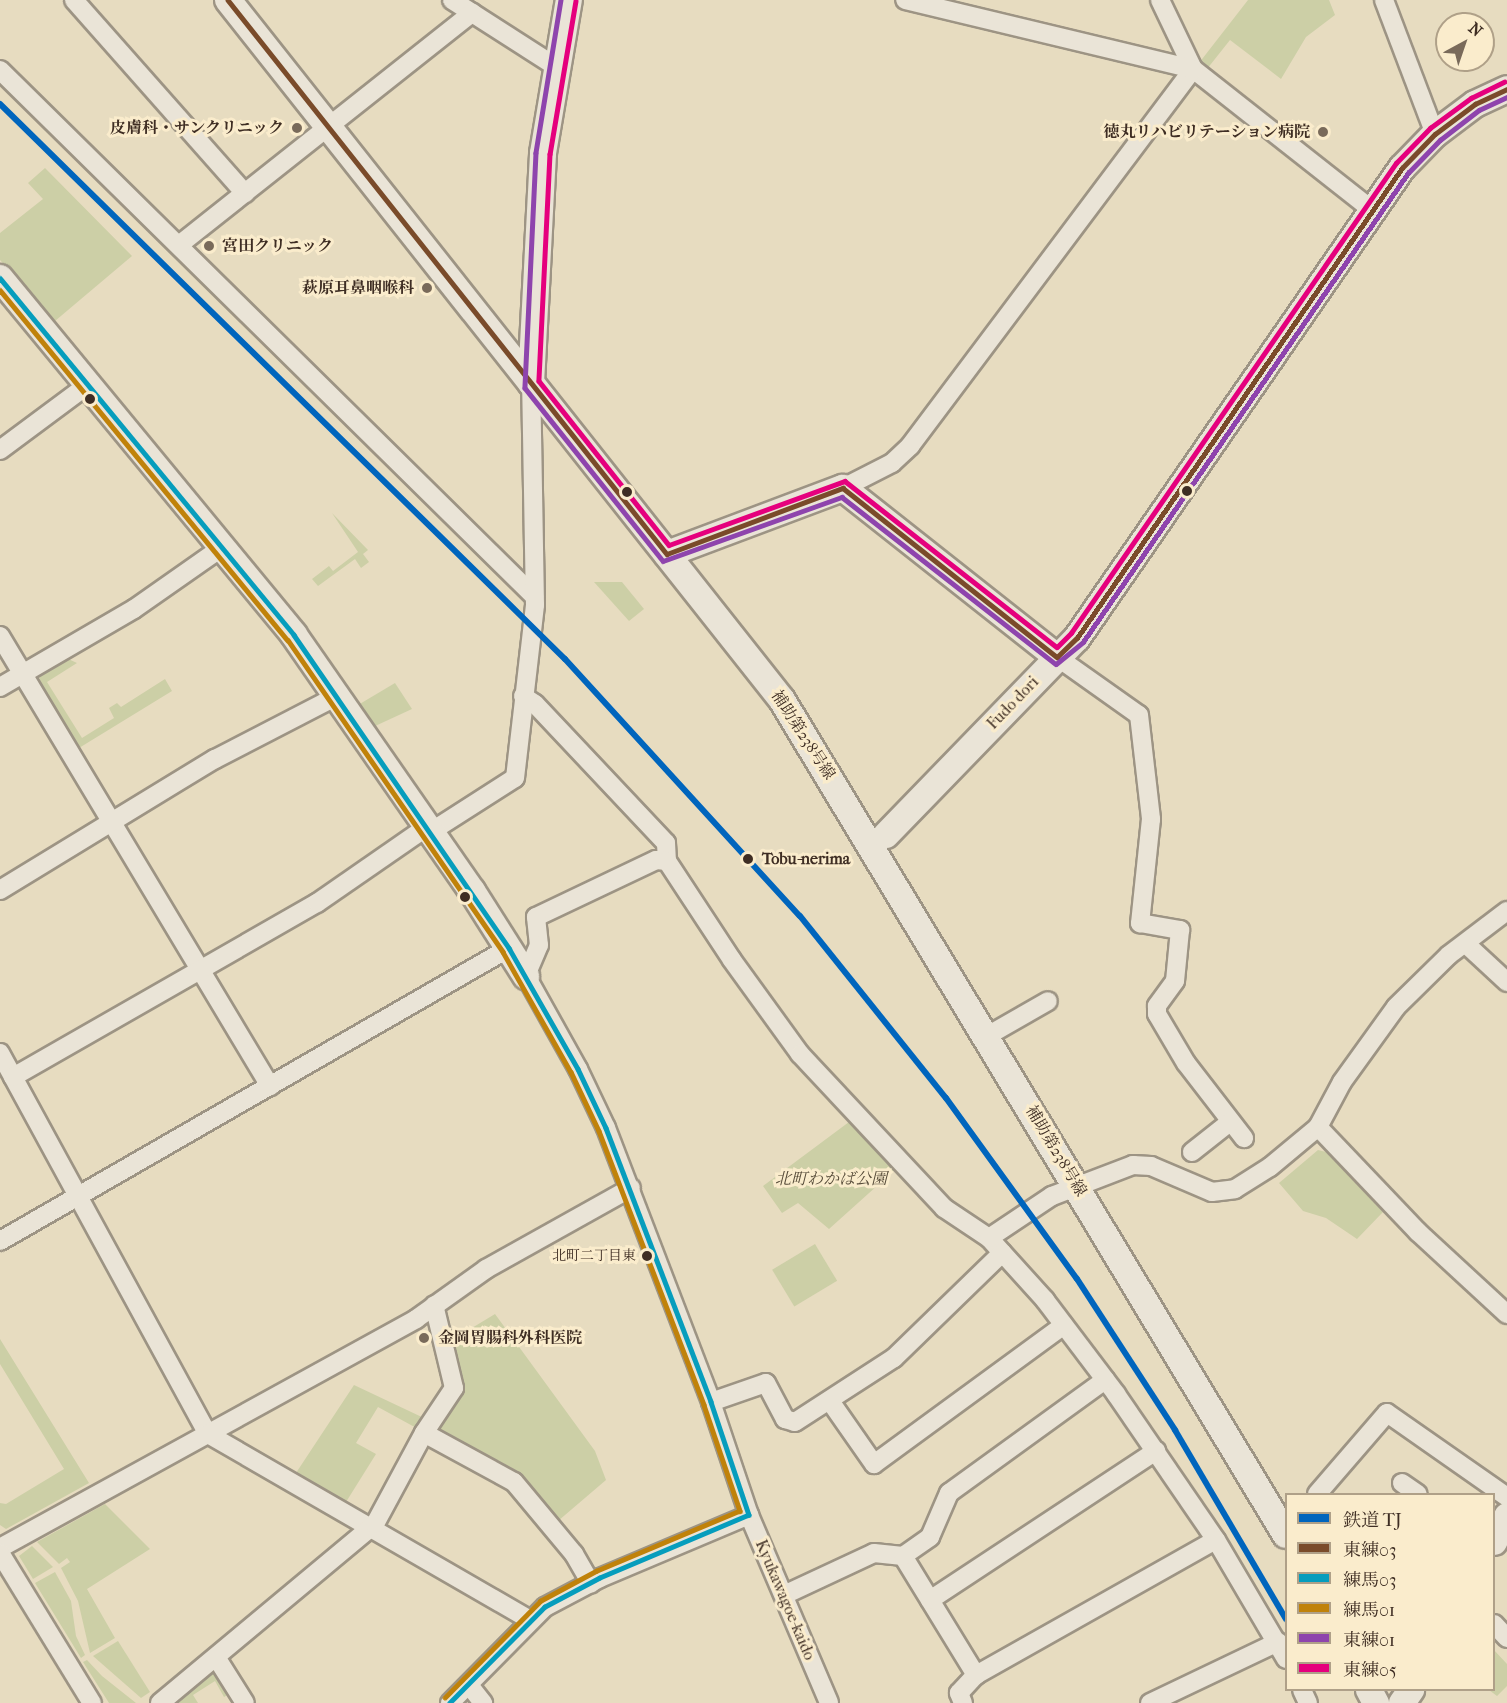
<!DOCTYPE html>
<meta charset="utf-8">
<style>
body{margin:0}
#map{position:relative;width:1507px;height:1703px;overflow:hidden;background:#e7dcc0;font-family:"IM FELL French Canon","Noto Serif JP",serif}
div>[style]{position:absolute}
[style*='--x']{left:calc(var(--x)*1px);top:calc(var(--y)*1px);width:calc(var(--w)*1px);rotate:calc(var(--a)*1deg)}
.green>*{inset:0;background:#cccfa6;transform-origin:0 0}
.roads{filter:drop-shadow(2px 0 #9d9484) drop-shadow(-2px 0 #9d9484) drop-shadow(0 2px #9d9484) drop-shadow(0 -2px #9d9484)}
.street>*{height:18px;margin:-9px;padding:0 9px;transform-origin:9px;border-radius:9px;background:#eae4d7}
.secondary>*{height:26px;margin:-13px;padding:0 13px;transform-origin:13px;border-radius:13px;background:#eae4d7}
.bus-1>*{height:4.5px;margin:-2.25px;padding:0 2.25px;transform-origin:2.25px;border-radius:2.25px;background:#7a4b2a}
.bus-2>*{height:4.5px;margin:-2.25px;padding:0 2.25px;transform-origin:2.25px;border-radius:2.25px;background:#069dbd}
.bus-3>*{height:4.5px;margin:-2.25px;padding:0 2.25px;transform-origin:2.25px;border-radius:2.25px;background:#c0820a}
.bus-4>*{height:4.5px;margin:-2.25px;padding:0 2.25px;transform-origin:2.25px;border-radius:2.25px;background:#8e44ad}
.bus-5>*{height:4.5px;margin:-2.25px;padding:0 2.25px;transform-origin:2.25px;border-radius:2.25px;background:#e5007d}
.rail-1>*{height:6px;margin:-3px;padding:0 3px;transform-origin:3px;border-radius:3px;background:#0065bd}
.dots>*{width:16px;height:16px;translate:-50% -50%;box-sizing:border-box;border:3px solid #faeccc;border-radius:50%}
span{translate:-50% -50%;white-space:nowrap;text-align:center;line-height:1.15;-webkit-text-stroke:6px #faeccc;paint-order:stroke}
.bus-label{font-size:14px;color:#3e2d23}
.right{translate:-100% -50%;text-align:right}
.poi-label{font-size:16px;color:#3e2d23;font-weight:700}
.left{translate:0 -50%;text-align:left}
.street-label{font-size:16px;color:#3e2d23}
.stop-label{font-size:16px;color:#3e2d23;font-weight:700}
.park-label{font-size:16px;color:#564b39;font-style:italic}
.legend{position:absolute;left:1285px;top:1493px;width:210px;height:198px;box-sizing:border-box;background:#faeccc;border:2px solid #afa088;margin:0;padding:8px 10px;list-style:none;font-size:18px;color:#3e2d23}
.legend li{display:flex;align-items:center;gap:12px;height:30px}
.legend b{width:30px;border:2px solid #afa088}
.north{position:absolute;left:1435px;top:12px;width:60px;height:60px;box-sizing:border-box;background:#faeccc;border:2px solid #afa088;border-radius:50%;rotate:40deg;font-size:16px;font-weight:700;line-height:24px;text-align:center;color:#3e2d23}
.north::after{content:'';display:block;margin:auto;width:21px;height:27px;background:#796a5a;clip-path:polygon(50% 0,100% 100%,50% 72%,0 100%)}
</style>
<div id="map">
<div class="green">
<i style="clip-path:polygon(1248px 0,1329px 0,1335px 15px,1306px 37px,1281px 79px,1230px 40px,1207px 69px,1199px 63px)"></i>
<i style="clip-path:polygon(45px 168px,132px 256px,55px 321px,0 260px,0 233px,43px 199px,28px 183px)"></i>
<i style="clip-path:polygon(332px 513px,368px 550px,363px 554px,369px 562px,361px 568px,355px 559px,318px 586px,312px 579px,329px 566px,333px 571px,358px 552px)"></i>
<i style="clip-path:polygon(594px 582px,622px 582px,644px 609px,629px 621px)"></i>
<i style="clip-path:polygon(64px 657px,77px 663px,47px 682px,82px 738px,114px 718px,109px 708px,117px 703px,121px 707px,165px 679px,172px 691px,79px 748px,39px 681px,41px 670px)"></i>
<i style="clip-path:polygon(395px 683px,412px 709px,373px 727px,358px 705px)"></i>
<i style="clip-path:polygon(853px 1119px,898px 1167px,829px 1229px,798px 1203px,782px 1213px,763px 1186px)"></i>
<i style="clip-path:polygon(1318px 1150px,1326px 1152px,1383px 1212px,1357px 1239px,1326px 1218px,1303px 1211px,1279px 1183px)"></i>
<i style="left:815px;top:1244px;width:43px;height:50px;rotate:59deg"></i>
<i style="clip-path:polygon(495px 1314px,595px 1451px,606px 1480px,558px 1521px,519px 1476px,442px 1432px,438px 1425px,460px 1393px,452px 1340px)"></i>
<i style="clip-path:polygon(0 1339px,89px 1483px,6px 1529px,0 1525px,0 1503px,6px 1504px,64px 1469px,0 1364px)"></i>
<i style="clip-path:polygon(354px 1385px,426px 1419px,420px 1430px,378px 1407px,356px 1443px,376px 1454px,346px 1502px,341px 1503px,294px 1476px)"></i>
<i style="clip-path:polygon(105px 1504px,150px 1549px,87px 1589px,115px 1638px,90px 1653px,78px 1601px,61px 1568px,70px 1562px,67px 1558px,59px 1564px,37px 1542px)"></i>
<i style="clip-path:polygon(32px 1546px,53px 1567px,33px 1579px,19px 1556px)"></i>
<i style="clip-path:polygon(55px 1572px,71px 1601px,76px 1636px,85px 1655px,81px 1658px,35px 1583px)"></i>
<i style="clip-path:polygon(118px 1641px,150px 1692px,141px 1698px,93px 1656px)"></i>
<i style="clip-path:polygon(1494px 1650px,1507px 1664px,1507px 1686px,1497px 1696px,1489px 1690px,1494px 1690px)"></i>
<i style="clip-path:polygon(87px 1660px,102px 1676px,136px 1703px,109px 1703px,83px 1662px)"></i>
<i style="clip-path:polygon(210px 1671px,222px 1673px,231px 1693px,224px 1697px,215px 1681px,193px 1695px,198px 1703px,178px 1703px,175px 1699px)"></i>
</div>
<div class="roads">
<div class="street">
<i style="--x:74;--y:0;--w:258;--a:48.5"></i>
<i style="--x:452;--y:0;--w:122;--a:32.7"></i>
<i style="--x:1160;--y:0;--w:76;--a:64.4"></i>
<i style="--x:1193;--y:69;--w:228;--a:38.2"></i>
<i style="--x:1384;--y:0;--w:143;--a:69.2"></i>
<i style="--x:0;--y:70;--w:750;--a:44.57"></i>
<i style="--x:179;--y:245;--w:374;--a:-38.4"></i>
<i style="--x:0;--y:450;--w:111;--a:-36.6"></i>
<i style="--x:843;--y:488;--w:55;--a:-27"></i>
<i style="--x:892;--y:463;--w:25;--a:-43"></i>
<i style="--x:910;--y:446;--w:471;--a:-53.1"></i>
<i style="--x:1193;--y:69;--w:296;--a:-166.5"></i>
<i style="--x:0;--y:636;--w:525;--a:59.04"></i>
<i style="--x:1057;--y:657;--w:100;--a:35.3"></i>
<i style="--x:1139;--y:715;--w:105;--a:83.4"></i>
<i style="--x:1151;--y:819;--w:105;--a:96"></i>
<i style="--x:1140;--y:923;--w:41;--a:9.9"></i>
<i style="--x:1180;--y:930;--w:51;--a:95.6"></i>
<i style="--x:1175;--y:981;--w:31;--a:126"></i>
<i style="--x:1157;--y:1006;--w:8;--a:90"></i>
<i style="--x:1157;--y:1014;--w:57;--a:59.4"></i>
<i style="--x:1186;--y:1063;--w:95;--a:52.3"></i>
<i style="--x:0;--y:687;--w:155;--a:-30.2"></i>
<i style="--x:134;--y:609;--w:110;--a:-35"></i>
<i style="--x:523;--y:696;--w:14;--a:34"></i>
<i style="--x:535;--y:704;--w:191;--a:46.7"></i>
<i style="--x:666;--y:843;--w:18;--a:87"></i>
<i style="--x:667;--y:861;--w:118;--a:56.7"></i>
<i style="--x:732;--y:960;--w:116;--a:54.1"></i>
<i style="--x:800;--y:1054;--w:211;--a:46.9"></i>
<i style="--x:944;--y:1208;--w:54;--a:33.7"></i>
<i style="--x:989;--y:1238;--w:84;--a:47.9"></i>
<i style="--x:1045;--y:1300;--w:118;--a:52.9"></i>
<i style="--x:1116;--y:1394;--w:177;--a:55.6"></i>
<i style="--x:1216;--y:1540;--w:138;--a:59.5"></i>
<i style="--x:432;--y:831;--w:98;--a:-32.6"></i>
<i style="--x:515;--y:778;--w:174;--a:-83.4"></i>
<i style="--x:535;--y:605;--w:222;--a:-91"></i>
<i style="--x:667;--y:861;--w:11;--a:-175"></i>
<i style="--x:656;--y:860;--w:133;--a:154.6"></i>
<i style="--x:536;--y:917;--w:28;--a:84"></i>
<i style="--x:539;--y:945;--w:34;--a:113"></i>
<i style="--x:526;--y:976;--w:107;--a:60.8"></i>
<i style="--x:578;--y:1069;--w:65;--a:64.6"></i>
<i style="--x:606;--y:1128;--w:293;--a:69"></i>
<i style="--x:711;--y:1402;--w:119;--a:71.4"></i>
<i style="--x:749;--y:1515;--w:204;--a:66.9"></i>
<i style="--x:0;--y:890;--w:252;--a:-31.4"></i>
<i style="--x:215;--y:759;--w:137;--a:-27.3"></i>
<i style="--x:1466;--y:944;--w:56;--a:42.8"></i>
<i style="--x:987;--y:1036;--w:70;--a:-29.8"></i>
<i style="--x:0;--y:1053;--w:434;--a:61.4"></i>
<i style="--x:208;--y:1434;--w:372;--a:30"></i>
<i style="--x:13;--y:1077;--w:350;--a:-29.8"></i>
<i style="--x:317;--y:903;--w:135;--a:-34.7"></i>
<i style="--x:1318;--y:1127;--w:145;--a:46.4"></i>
<i style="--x:1418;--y:1232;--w:121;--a:42.7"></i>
<i style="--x:1192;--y:1152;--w:48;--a:-38.3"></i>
<i style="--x:989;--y:1238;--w:76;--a:-33.7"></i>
<i style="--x:1052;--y:1196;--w:87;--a:-20.9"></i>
<i style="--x:1133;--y:1165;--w:18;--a:3"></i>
<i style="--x:1151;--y:1166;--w:66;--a:23.1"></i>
<i style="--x:1212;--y:1192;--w:23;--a:-7"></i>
<i style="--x:1235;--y:1189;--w:41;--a:-32.2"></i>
<i style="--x:1270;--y:1167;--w:62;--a:-39.8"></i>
<i style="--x:1318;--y:1127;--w:51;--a:-61.9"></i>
<i style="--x:1342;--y:1082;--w:92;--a:-54.2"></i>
<i style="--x:1396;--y:1007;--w:74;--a:-44.5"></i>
<i style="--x:1449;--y:955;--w:73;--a:-37.2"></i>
<i style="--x:0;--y:1241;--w:587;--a:-29.93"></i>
<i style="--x:830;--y:1401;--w:77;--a:55.1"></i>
<i style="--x:874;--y:1464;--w:235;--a:-36.2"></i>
<i style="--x:711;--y:1402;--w:58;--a:-19.1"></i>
<i style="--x:766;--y:1383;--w:41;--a:62.2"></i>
<i style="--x:785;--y:1419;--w:10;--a:17"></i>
<i style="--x:795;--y:1422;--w:118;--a:-32.9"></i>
<i style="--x:894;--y:1358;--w:151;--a:-44.2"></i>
<i style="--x:424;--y:1433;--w:102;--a:28.6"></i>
<i style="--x:514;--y:1482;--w:94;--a:50.2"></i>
<i style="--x:574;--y:1554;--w:34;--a:60"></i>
<i style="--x:1402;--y:1483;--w:19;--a:35"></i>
<i style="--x:1317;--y:1494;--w:107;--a:-49.2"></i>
<i style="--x:1387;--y:1413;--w:146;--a:35"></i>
<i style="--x:0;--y:1548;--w:475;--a:-28.8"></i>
<i style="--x:416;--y:1319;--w:86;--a:-35.5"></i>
<i style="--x:486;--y:1269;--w:166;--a:-29.2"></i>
<i style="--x:0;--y:1553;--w:176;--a:58.5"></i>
<i style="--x:903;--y:1556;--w:140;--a:58.5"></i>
<i style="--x:976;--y:1675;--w:275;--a:-29.4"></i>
<i style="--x:784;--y:1595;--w:99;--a:-25"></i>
<i style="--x:874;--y:1553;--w:29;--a:6"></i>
<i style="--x:903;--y:1556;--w:33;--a:-35"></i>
<i style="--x:930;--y:1537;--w:48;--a:-66.6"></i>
<i style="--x:949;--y:1493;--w:193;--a:-35.9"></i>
<i style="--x:930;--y:1600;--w:271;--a:-33.4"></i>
<i style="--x:1494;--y:1624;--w:19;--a:47"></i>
<i style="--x:216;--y:1657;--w:54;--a:57.8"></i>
<i style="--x:469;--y:1685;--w:23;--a:52"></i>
<i style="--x:1302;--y:1690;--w:14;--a:65"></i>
<i style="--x:160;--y:1703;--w:280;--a:-39.8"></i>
<i style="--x:375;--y:1524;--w:103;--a:-61.7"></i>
<i style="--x:424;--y:1433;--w:54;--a:-56.3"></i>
<i style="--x:454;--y:1388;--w:85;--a:-103.5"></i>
<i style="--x:450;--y:1703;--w:135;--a:-45.3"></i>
<i style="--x:545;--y:1607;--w:62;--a:-27.8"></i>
<i style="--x:600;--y:1578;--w:162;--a:-22.9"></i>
<i style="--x:963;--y:1703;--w:11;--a:-112"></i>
<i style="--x:959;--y:1693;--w:25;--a:-47"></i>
<i style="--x:1150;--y:1703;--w:142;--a:-25.5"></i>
</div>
<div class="secondary">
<i style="--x:228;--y:0;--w:893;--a:51.64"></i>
<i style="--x:782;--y:700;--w:975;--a:58.89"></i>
<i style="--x:0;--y:278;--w:462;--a:50.5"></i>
<i style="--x:294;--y:635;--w:312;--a:55.2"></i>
<i style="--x:472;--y:891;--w:101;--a:57.6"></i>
<i style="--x:531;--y:383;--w:230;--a:-87"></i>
<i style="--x:543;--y:153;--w:155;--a:-80.4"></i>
<i style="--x:667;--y:554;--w:188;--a:-20.6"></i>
<i style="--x:843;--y:488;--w:273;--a:38.3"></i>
<i style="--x:886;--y:835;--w:274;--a:-45.9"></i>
<i style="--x:1077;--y:638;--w:571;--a:-55.34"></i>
<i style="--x:1402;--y:168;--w:47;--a:-45.9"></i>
<i style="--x:1435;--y:134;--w:50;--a:-36.9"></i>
<i style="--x:1475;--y:104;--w:35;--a:-25"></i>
<i style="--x:1494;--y:1542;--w:29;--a:-63"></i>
<i style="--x:1369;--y:1690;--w:15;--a:62"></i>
<i style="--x:1402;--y:1703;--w:16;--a:-55"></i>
</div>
</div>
<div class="bus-1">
<i style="--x:228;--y:0;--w:707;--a:51.61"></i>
<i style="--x:667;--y:554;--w:188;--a:-20.6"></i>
<i style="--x:843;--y:488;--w:273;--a:38.3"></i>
<i style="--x:1057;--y:657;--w:28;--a:-44"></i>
<i style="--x:1077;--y:638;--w:571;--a:-55.34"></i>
<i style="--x:1402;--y:168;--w:47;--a:-45.9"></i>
<i style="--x:1435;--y:134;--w:50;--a:-36.9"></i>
<i style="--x:1475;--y:104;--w:35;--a:-25"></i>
</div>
<div class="bus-2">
<i style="--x:0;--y:278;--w:462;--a:50.5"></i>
<i style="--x:294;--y:635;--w:380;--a:55.5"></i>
<i style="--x:509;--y:948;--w:139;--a:60.3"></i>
<i style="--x:578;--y:1069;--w:65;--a:64.6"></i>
<i style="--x:606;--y:1128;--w:293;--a:69"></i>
<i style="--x:711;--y:1402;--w:119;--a:71.4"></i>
<i style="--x:749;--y:1515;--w:162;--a:157.1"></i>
<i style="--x:600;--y:1578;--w:62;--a:152.2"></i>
<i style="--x:545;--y:1607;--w:135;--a:134.7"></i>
</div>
<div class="bus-3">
<i style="--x:0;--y:290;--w:453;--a:50.6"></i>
<i style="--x:288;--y:640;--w:379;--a:55.4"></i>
<i style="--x:503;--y:952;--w:138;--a:60.5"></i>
<i style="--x:571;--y:1072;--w:65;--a:64.6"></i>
<i style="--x:599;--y:1131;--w:293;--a:69"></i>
<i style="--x:704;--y:1405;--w:112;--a:71.2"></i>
<i style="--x:740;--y:1511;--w:155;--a:157.2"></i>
<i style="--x:597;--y:1571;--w:64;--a:151.8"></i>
<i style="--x:541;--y:1601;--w:136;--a:134.7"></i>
</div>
<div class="bus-4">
<i style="--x:561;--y:0;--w:155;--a:99.3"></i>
<i style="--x:536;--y:153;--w:235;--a:92.7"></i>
<i style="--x:525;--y:388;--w:221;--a:51.4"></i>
<i style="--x:663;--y:561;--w:190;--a:-19.7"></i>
<i style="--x:842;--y:497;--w:271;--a:38"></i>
<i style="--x:1056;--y:664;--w:35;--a:-39"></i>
<i style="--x:1083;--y:642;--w:571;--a:-55.28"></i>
<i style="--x:1408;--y:173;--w:46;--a:-45.9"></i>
<i style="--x:1440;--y:140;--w:49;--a:-37.6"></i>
<i style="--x:1479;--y:110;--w:31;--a:-25"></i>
</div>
<div class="bus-5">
<i style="--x:576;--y:1;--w:155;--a:99.6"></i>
<i style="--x:550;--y:154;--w:227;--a:92.8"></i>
<i style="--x:539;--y:381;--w:209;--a:51.6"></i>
<i style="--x:669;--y:545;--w:187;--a:-20"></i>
<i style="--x:845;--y:481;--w:269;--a:38.1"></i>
<i style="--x:1057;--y:647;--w:20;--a:-45"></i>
<i style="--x:1071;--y:633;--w:571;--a:-55.34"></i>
<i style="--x:1396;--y:163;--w:49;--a:-45.8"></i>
<i style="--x:1430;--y:128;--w:51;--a:-36.2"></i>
<i style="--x:1471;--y:98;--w:37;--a:-26"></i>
</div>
<div class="rail-1">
<i style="--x:0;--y:104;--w:792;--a:44.49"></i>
<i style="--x:565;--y:659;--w:348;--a:47.6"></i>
<i style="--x:800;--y:916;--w:233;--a:51.3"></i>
<i style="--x:946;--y:1098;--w:223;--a:54.1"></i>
<i style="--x:1077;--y:1279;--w:180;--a:57"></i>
<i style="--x:1175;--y:1430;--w:219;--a:59.6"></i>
</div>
<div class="dots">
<i style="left:297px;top:128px;background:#796a5a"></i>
<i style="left:1323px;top:132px;background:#796a5a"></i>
<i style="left:209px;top:246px;background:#796a5a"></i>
<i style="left:427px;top:288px;background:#796a5a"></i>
<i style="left:90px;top:399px;background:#3e2d23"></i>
<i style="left:1187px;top:491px;background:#3e2d23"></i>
<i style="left:627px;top:492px;background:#3e2d23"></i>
<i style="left:748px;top:859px;background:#3e2d23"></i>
<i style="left:465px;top:897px;background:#3e2d23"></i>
<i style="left:647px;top:1256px;background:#3e2d23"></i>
<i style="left:424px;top:1338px;background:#796a5a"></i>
</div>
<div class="bus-label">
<span class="right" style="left:636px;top:1256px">北町二丁目東</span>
</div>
<div class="poi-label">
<span class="right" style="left:284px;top:128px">皮膚科・サンクリニック</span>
<span class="right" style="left:1310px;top:132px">徳丸リハビリテーション病院</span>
<span class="left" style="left:222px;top:246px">宮田クリニック</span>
<span class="right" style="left:414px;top:288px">萩原耳鼻咽喉科</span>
<span class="left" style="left:438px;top:1338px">金岡胃腸科外科医院</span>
</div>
<div class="street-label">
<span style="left:1013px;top:703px;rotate:-46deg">Fudo dori</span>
<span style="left:803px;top:735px;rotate:57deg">補助第238号線</span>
<span style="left:1056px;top:1151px;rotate:59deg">補助第238号線</span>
<span style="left:785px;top:1600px;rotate:67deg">Kyukawagoe-kaido</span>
</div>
<div class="stop-label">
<span class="left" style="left:762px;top:859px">Tobu-nerima</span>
</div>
<div class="park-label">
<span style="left:831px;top:1179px">北町わかば公園</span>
</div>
<ul class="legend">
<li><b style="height:8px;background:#0065bd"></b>鉄道 TJ</li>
<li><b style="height:8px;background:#7a4b2a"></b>東練03</li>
<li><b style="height:8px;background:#069dbd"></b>練馬03</li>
<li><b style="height:8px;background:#c0820a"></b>練馬01</li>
<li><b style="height:8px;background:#8e44ad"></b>東練01</li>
<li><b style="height:8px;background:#e5007d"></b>東練05</li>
</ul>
<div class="north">N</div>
</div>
